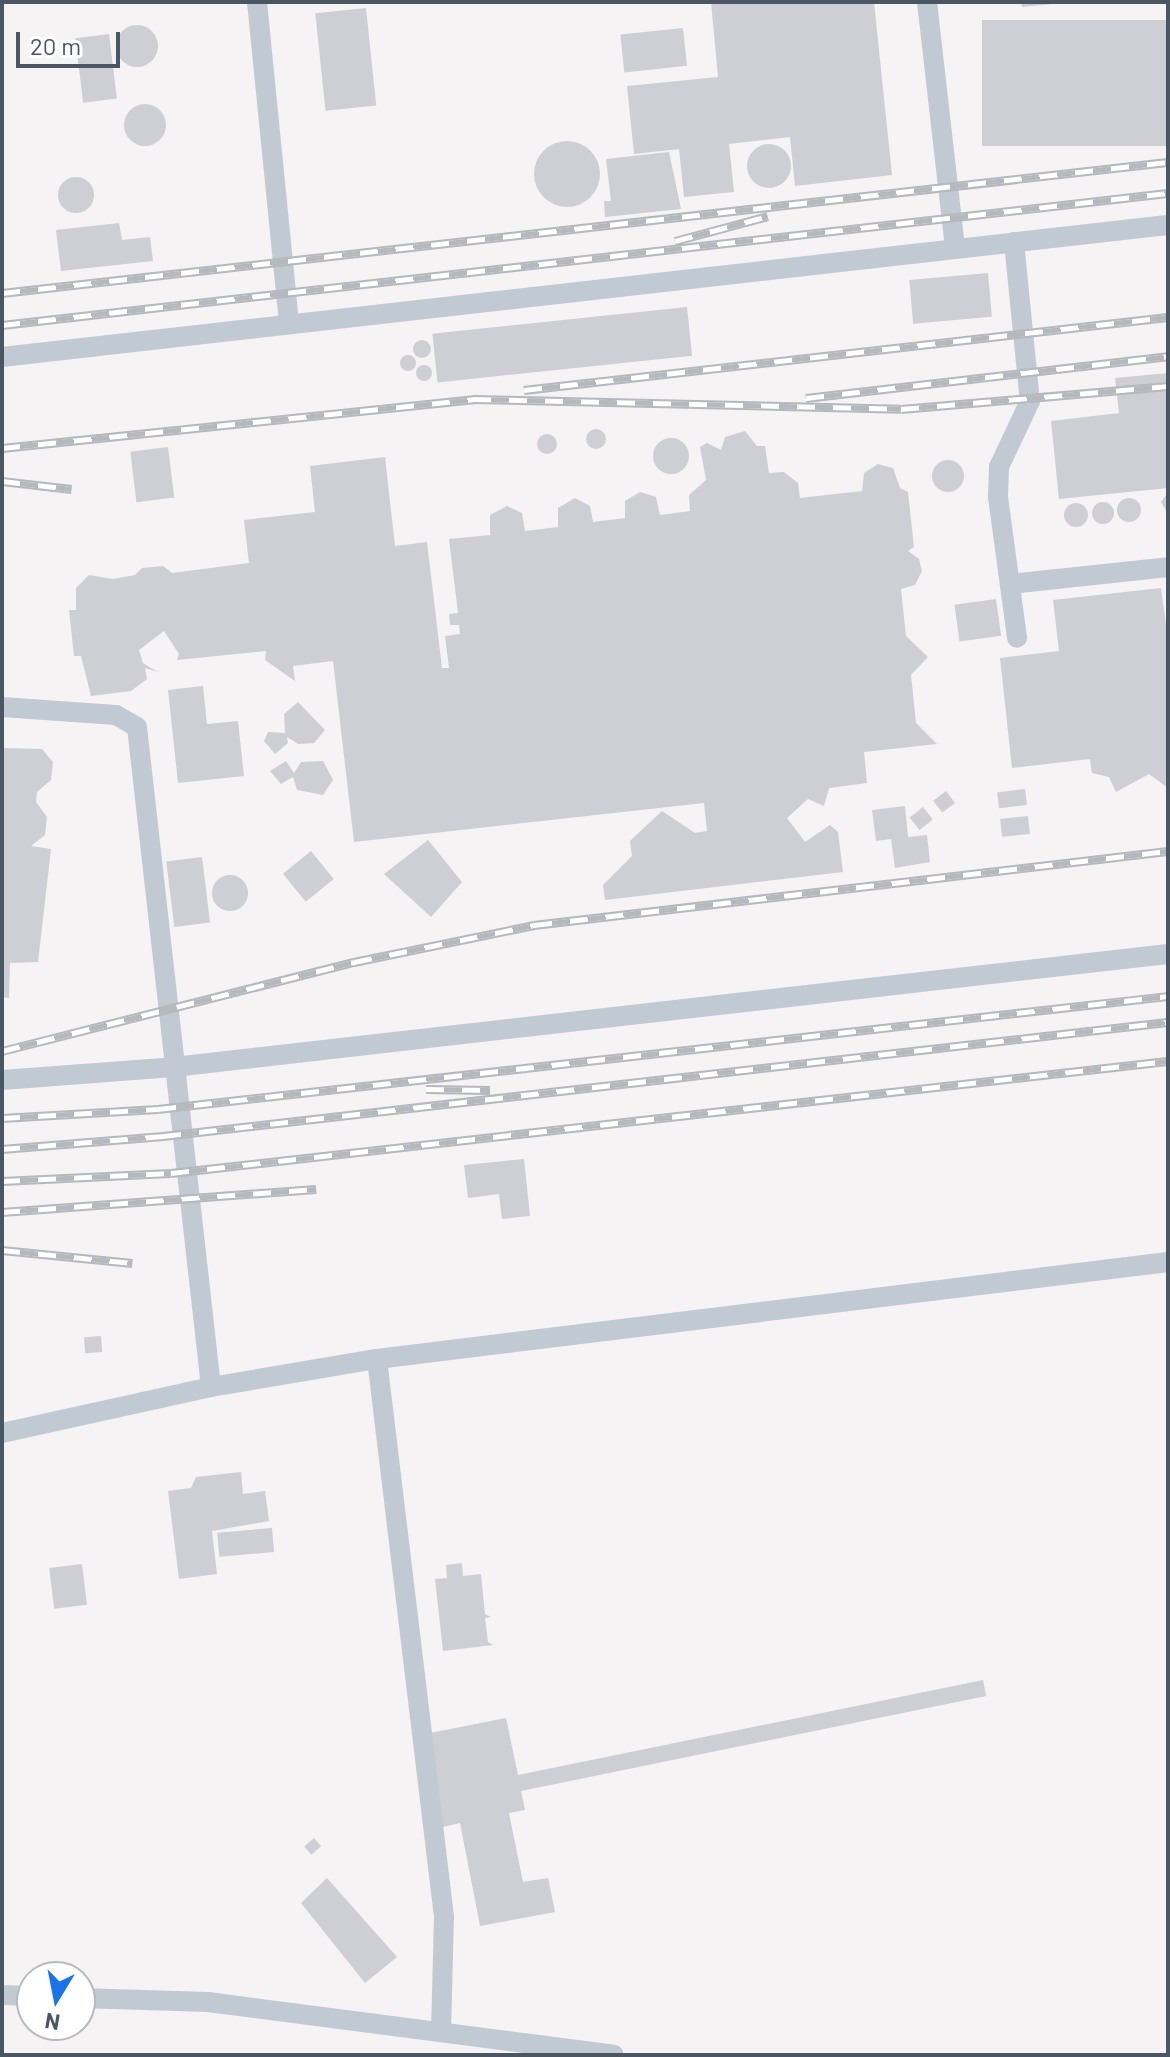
<!DOCTYPE html>
<style>
body{margin:0}
#map{position:relative;width:1170px;height:2057px;overflow:hidden;background:#f5f3f3;font-family:Barlow,sans-serif}
div>[style]{position:absolute}
[style*='--x']{left:calc(var(--x)*1px);top:calc(var(--y)*1px);width:calc(var(--w)*1px);rotate:calc(var(--a)*1deg)}
.building>*{inset:0;background:#cdcfd5;transform-origin:0 0}
.round{border-radius:50%}
.service>*{height:20px;margin:-10px;padding:0 10px;transform-origin:10px;border-radius:10px;background:#c1cad2}
.rail>*{height:9px;margin-top:-4.5px;transform-origin:0;background:repeating-linear-gradient(90deg,#fff 0 18px,#b5b8bd 0 36px);box-sizing:border-box;border-block:2px solid #b5b8bd}
span{translate:-50% -50%;white-space:nowrap;text-align:center;line-height:1.15;-webkit-text-stroke:8px #fff;paint-order:stroke}
.frame{position:absolute;inset:0;border:4px solid #4a5661;pointer-events:none}
.north{position:absolute;left:16px;top:1961px;width:80px;height:80px;box-sizing:border-box;background:#fff;border:2px solid #b7bbc0;border-radius:50%;rotate:190deg;font-size:22px;font-weight:700;line-height:32px;text-align:center;color:#4a5661}
.north::after{content:'';display:block;margin:auto;width:28px;height:36px;background:#1a73e8;clip-path:polygon(50% 0,100% 100%,50% 72%,0 100%)}
.scale{position:absolute;left:16px;top:32px;width:104px;height:36px;box-sizing:border-box;border:4px solid #4a5661;border-top:0;padding-left:10px;font-size:24px;line-height:28px;white-space:nowrap;color:#4a5661;-webkit-text-stroke:6px #fff;paint-order:stroke}
</style>
<div id="map">
<div class="building">
<i style="clip-path:polygon(711px 2px,874px 2px,892px 175px,795px 186px,790px 137px,729px 144px,734px 192px,684px 197px,679px 149px,634px 154px,627px 86px,718px 77px)"></i>
<i style="clip-path:polygon(1021px 2px,1052px 2px,1052px 4px,1022px 7px)"></i>
<i style="left:366px;top:8px;width:98px;height:51px;rotate:84deg"></i>
<i style="left:1168px;top:20px;width:126px;height:186px;rotate:90deg"></i>
<i class="round" style="left:116px;top:25px;width:42px;height:42px"></i>
<i style="left:683px;top:28px;width:38px;height:63px;rotate:84deg"></i>
<i style="left:109px;top:34px;width:65px;height:34px;rotate:83deg"></i>
<i class="round" style="left:124px;top:104px;width:42px;height:42px"></i>
<i class="round" style="left:534px;top:141px;width:66px;height:66px"></i>
<i class="round" style="left:747px;top:144px;width:44px;height:44px"></i>
<i style="clip-path:polygon(669px 152px,681px 209px,605px 217px,604px 201px,611px 201px,606px 159px)"></i>
<i class="round" style="left:58px;top:177px;width:36px;height:36px"></i>
<i style="clip-path:polygon(119px 223px,122px 240px,150px 237px,153px 261px,61px 271px,56px 230px)"></i>
<i style="left:988px;top:273px;width:44px;height:79px;rotate:85deg"></i>
<i style="left:687px;top:307px;width:49px;height:256px;rotate:84deg"></i>
<i class="round" style="left:413px;top:340px;width:18px;height:18px"></i>
<i class="round" style="left:400px;top:355px;width:16px;height:16px"></i>
<i class="round" style="left:416px;top:365px;width:16px;height:16px"></i>
<i style="clip-path:polygon(1168px 373px,1168px 488px,1059px 499px,1051px 421px,1119px 413px,1115px 378px)"></i>
<i class="round" style="left:586px;top:429px;width:20px;height:20px"></i>
<i style="clip-path:polygon(745px 431px,757px 446px,765px 446px,769px 473px,784px 472px,798px 483px,800px 498px,862px 491px,864px 473px,878px 464px,893px 468px,900px 488px,908px 492px,914px 547px,908px 551px,919px 559px,922px 571px,915px 585px,901px 589px,906px 636px,928px 657px,911px 675px,916px 723px,937px 744px,864px 752px,867px 783px,829px 788px,824px 806px,808px 799px,787px 818px,805px 842px,830px 825px,838px 832px,843px 872px,605px 900px,603px 885px,632px 856px,630px 841px,662px 811px,695px 833px,707px 831px,704px 803px,354px 842px,333px 661px,293px 666px,295px 681px,265px 660px,266px 651px,177px 660px,179px 654px,164px 631px,139px 650px,143px 663px,158px 672px,145px 668px,147px 679px,131px 691px,91px 696px,81px 656px,74px 656px,69px 610px,76px 610px,76px 588px,89px 575px,113px 579px,135px 575px,142px 568px,163px 566px,172px 573px,249px 563px,244px 520px,315px 512px,310px 466px,385px 457px,395px 546px,427px 542px,442px 668px,449px 668px,445px 636px,460px 634px,459px 625px,450px 625px,449px 614px,458px 613px,449px 539px,490px 535px,490px 515px,507px 506px,522px 513px,525px 531px,558px 527px,558px 508px,575px 498px,590px 506px,593px 522px,625px 518px,625px 501px,640px 492px,656px 497px,660px 515px,690px 511px,689px 495px,706px 480px,700px 447px,707px 443px,721px 450px,725px 437px)"></i>
<i class="round" style="left:537px;top:434px;width:20px;height:20px"></i>
<i class="round" style="left:653px;top:438px;width:36px;height:36px"></i>
<i style="left:168px;top:447px;width:51px;height:38px;rotate:83deg"></i>
<i class="round" style="left:932px;top:460px;width:32px;height:32px"></i>
<i style="clip-path:polygon(1168px 492px,1168px 514px,1161px 502px)"></i>
<i class="round" style="left:1117px;top:498px;width:24px;height:24px"></i>
<i class="round" style="left:1092px;top:502px;width:22px;height:22px"></i>
<i class="round" style="left:1064px;top:503px;width:24px;height:24px"></i>
<i style="clip-path:polygon(1161px 588px,1168px 639px,1168px 788px,1149px 774px,1116px 792px,1109px 777px,1092px 773px,1090px 759px,1012px 768px,1000px 658px,1059px 651px,1053px 600px)"></i>
<i style="left:996px;top:599px;width:37px;height:42px;rotate:82deg"></i>
<i style="clip-path:polygon(203px 686px,207px 724px,238px 721px,244px 776px,178px 783px,168px 690px)"></i>
<i style="clip-path:polygon(298px 702px,325px 730px,314px 743px,298px 744px,287px 737px,288px 743px,275px 754px,264px 741px,268px 732px,285px 733px,284px 714px)"></i>
<i style="clip-path:polygon(2px 748px,42px 749px,53px 762px,51px 780px,37px 792px,36px 802px,47px 817px,45px 835px,31px 846px,51px 849px,38px 962px,10px 963px,9px 998px,2px 997px)"></i>
<i style="clip-path:polygon(286px 761px,294px 773px,301px 762px,323px 761px,333px 780px,323px 795px,297px 790px,293px 777px,281px 784px,270px 771px)"></i>
<i style="left:1025px;top:789px;width:16px;height:28px;rotate:83deg"></i>
<i style="left:946px;top:791px;width:15px;height:16px;rotate:53deg"></i>
<i style="clip-path:polygon(905px 806px,908px 837px,927px 835px,930px 862px,895px 868px,891px 839px,876px 841px,872px 810px)"></i>
<i style="left:923px;top:807px;width:16px;height:17px;rotate:52deg"></i>
<i style="left:1028px;top:816px;width:18px;height:28px;rotate:84deg"></i>
<i style="clip-path:polygon(428px 840px,462px 882px,431px 917px,384px 874px)"></i>
<i style="left:311px;top:851px;width:36px;height:36px;rotate:51deg"></i>
<i style="left:202px;top:857px;width:66px;height:36px;rotate:83deg"></i>
<i class="round" style="left:212px;top:875px;width:36px;height:36px"></i>
<i style="clip-path:polygon(524px 1159px,530px 1216px,502px 1219px,499px 1194px,468px 1198px,464px 1165px)"></i>
<i style="left:101px;top:1336px;width:16px;height:17px;rotate:86deg"></i>
<i style="clip-path:polygon(241px 1472px,243px 1494px,265px 1491px,269px 1521px,212px 1531px,217px 1574px,179px 1579px,168px 1491px,191px 1488px,196px 1477px)"></i>
<i style="left:272px;top:1528px;width:24px;height:55px;rotate:85deg"></i>
<i style="clip-path:polygon(462px 1563px,463px 1576px,481px 1574px,485px 1614px,491px 1617px,485px 1618px,488px 1642px,493px 1645px,443px 1651px,435px 1579px,447px 1578px,446px 1565px)"></i>
<i style="left:82px;top:1564px;width:41px;height:33px;rotate:83deg"></i>
<i style="clip-path:polygon(983px 1680px,986px 1696px,521px 1791px,525px 1810px,509px 1813px,523px 1882px,548px 1878px,555px 1912px,480px 1926px,460px 1823px,443px 1827px,425px 1734px,506px 1718px,518px 1775px)"></i>
<i style="left:314px;top:1838px;width:11px;height:13px;rotate:49deg"></i>
<i style="clip-path:polygon(327px 1878px,397px 1957px,365px 1983px,301px 1903px)"></i>
</div>
<div class="service">
<i style="--x:257;--y:2;--w:322;--a:84.3"></i>
<i style="--x:927;--y:2;--w:248;--a:83.5"></i>
<i style="--x:1014;--y:242;--w:160;--a:84.3"></i>
<i style="--x:1030;--y:401;--w:73;--a:115.2"></i>
<i style="--x:999;--y:467;--w:30;--a:92"></i>
<i style="--x:998;--y:497;--w:142;--a:82.3"></i>
<i style="--x:2;--y:357;--w:1173;--a:-6.46"></i>
<i style="--x:1010;--y:584;--w:159;--a:-6.1"></i>
<i style="--x:2;--y:707;--w:114;--a:4"></i>
<i style="--x:116;--y:715;--w:24;--a:30"></i>
<i style="--x:137;--y:727;--w:664;--a:83.6"></i>
<i style="--x:2;--y:1080;--w:172;--a:-4.3"></i>
<i style="--x:174;--y:1067;--w:1000;--a:-6.49"></i>
<i style="--x:377;--y:1359;--w:562;--a:83.15"></i>
<i style="--x:444;--y:1917;--w:115;--a:91.5"></i>
<i style="--x:2;--y:1433;--w:214;--a:-12.4"></i>
<i style="--x:211;--y:1387;--w:168;--a:-9.6"></i>
<i style="--x:377;--y:1359;--w:797;--a:-6.99"></i>
<i style="--x:2;--y:1995;--w:30;--a:2"></i>
<i style="--x:80;--y:1998;--w:128;--a:1.8"></i>
<i style="--x:208;--y:2002;--w:409;--a:7.4"></i>
</div>
<div class="rail">
<i style="--x:675;--y:241;--w:96;--a:-15"></i>
<i style="--x:2;--y:293;--w:1173;--a:-6.41"></i>
<i style="--x:2;--y:325;--w:1173;--a:-6.46"></i>
<i style="--x:524;--y:390;--w:648;--a:-6.47"></i>
<i style="--x:806;--y:398;--w:364;--a:-6.6"></i>
<i style="--x:2;--y:448;--w:474;--a:-5.9"></i>
<i style="--x:473;--y:399;--w:428;--a:1.3"></i>
<i style="--x:901;--y:409;--w:268;--a:-4.9"></i>
<i style="--x:2;--y:481;--w:70;--a:6.5"></i>
<i style="--x:2;--y:1051;--w:363;--a:-14.2"></i>
<i style="--x:354;--y:962;--w:184;--a:-11.6"></i>
<i style="--x:534;--y:925;--w:638;--a:-6.66"></i>
<i style="--x:426;--y:1089;--w:64;--a:0.9"></i>
<i style="--x:2;--y:1118;--w:156;--a:-3.3"></i>
<i style="--x:158;--y:1109;--w:1016;--a:-6.38"></i>
<i style="--x:2;--y:1149;--w:162;--a:-4.6"></i>
<i style="--x:163;--y:1136;--w:1011;--a:-6.47"></i>
<i style="--x:2;--y:1181;--w:169;--a:-2.7"></i>
<i style="--x:171;--y:1173;--w:1003;--a:-6.41"></i>
<i style="--x:2;--y:1212;--w:315;--a:-4.2"></i>
<i style="--x:2;--y:1250;--w:131;--a:5.7"></i>
</div>
<div class="frame"></div>
<div class="north">N</div>
<div class="scale">20 m</div>
</div>
